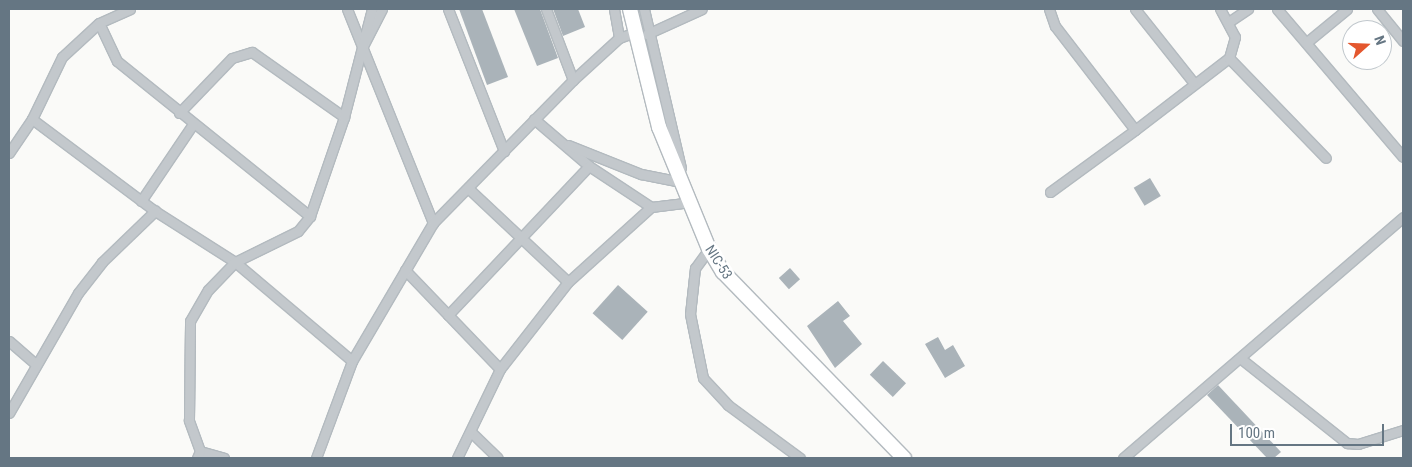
<!DOCTYPE html>
<style>
body{margin:0}
#map{position:relative;width:1412px;height:467px;overflow:hidden;background:#fafaf8;font-family:"Roboto Condensed",sans-serif}
div>[style]{position:absolute}
[style*='--x']{left:calc(var(--x)*1px);top:calc(var(--y)*1px);width:calc(var(--w)*1px);rotate:calc(var(--a)*1deg)}
.building>*{inset:0;background:#aab3b9;transform-origin:0 0}
.roads{filter:drop-shadow(1px 0 #b3babf) drop-shadow(-1px 0 #b3babf) drop-shadow(0 1px #b3babf) drop-shadow(0 -1px #b3babf)}
.minor>*{height:9px;margin:-4.5px;padding:0 4.5px;transform-origin:4.5px;border-radius:4.5px;background:#c3c8cc}
.secondary>*{height:14px;margin:-7px;padding:0 7px;transform-origin:7px;border-radius:7px;background:#fff}
span{translate:-50% -50%;white-space:nowrap;text-align:center;line-height:1.15;-webkit-text-stroke:5px #fff;paint-order:stroke}
.street-label{font-size:14px;color:#657683}
.frame{position:absolute;inset:0;border:10px solid #657683;pointer-events:none}
.north{position:absolute;left:1342px;top:20px;width:50px;height:50px;box-sizing:border-box;background:#fff;border:1px solid #c1c8cd;border-radius:50%;rotate:70deg;font-size:14px;font-weight:700;line-height:20px;text-align:center;color:#657683}
.north::after{content:'';display:block;margin:auto;width:18px;height:22px;background:#e4572e;clip-path:polygon(50% 0,100% 100%,50% 72%,0 100%)}
.scale{position:absolute;left:1230px;top:424px;width:154px;height:22px;box-sizing:border-box;border:2px solid #657683;border-top:0;padding-left:6px;font-size:15px;line-height:18px;white-space:nowrap;color:#657683;-webkit-text-stroke:4px #fff;paint-order:stroke}
</style>
<div id="map">
<div class="building">
<i style="clip-path:polygon(459px 9px,482px 9px,508px 77px,487px 85px)"></i>
<i style="clip-path:polygon(514px 9px,540px 9px,558px 58px,537px 66px)"></i>
<i style="clip-path:polygon(553px 9px,578px 9px,585px 27px,563px 36px)"></i>
<i style="left:1150px;top:178px;width:21px;height:19px;rotate:59deg"></i>
<i style="left:790px;top:268px;width:15px;height:15px;rotate:48deg"></i>
<i style="left:618px;top:285px;width:40px;height:38px;rotate:42deg"></i>
<i style="clip-path:polygon(838px 301px,850px 316px,843px 321px,862px 344px,835px 368px,807px 326px)"></i>
<i style="clip-path:polygon(938px 337px,945px 350px,953px 345px,965px 366px,945px 378px,925px 344px)"></i>
<i style="left:883px;top:361px;width:32px;height:19px;rotate:44deg"></i>
<i style="clip-path:polygon(1218px 385px,1281px 452px,1274px 458px,1267px 458px,1207px 395px)"></i>
</div>
<div class="roads">
<div class="minor">
<i style="--x:347;--y:9;--w:231;--a:68.1"></i>
<i style="--x:448;--y:9;--w:153;--a:68.5"></i>
<i style="--x:546;--y:9;--w:76;--a:69.2"></i>
<i style="--x:614;--y:9;--w:29;--a:80"></i>
<i style="--x:644;--y:9;--w:163;--a:76.9"></i>
<i style="--x:1049;--y:9;--w:18;--a:71"></i>
<i style="--x:1055;--y:26;--w:131;--a:52.4"></i>
<i style="--x:1135;--y:130;--w:118;--a:-37.5"></i>
<i style="--x:1229;--y:58;--w:22;--a:-74"></i>
<i style="--x:1235;--y:37;--w:32;--a:-118"></i>
<i style="--x:1135;--y:9;--w:93;--a:51.5"></i>
<i style="--x:1277;--y:9;--w:194;--a:49.6"></i>
<i style="--x:1377;--y:9;--w:41;--a:50.9"></i>
<i style="--x:1230;--y:21;--w:22;--a:-34"></i>
<i style="--x:99;--y:23;--w:42;--a:64.7"></i>
<i style="--x:117;--y:61;--w:248;--a:38.8"></i>
<i style="--x:647;--y:34;--w:60;--a:-24.4"></i>
<i style="--x:1307;--y:42;--w:52;--a:-39.5"></i>
<i style="--x:362;--y:48;--w:44;--a:-62.9"></i>
<i style="--x:1229;--y:58;--w:139;--a:45.9"></i>
<i style="--x:179;--y:113;--w:76;--a:-46.1"></i>
<i style="--x:232;--y:58;--w:21;--a:-17"></i>
<i style="--x:252;--y:52;--w:113;--a:35.2"></i>
<i style="--x:32;--y:119;--w:154;--a:36.8"></i>
<i style="--x:155;--y:211;--w:95;--a:32.5"></i>
<i style="--x:235;--y:262;--w:153;--a:40.2"></i>
<i style="--x:534;--y:119;--w:72;--a:40.5"></i>
<i style="--x:589;--y:166;--w:74;--a:33.5"></i>
<i style="--x:651;--y:207;--w:38;--a:-7"></i>
<i style="--x:689;--y:202;--w:4;--a:-104"></i>
<i style="--x:568;--y:145;--w:79;--a:21.7"></i>
<i style="--x:641;--y:174;--w:41;--a:11.3"></i>
<i style="--x:9;--y:153;--w:41;--a:-55.9"></i>
<i style="--x:32;--y:119;--w:69;--a:-64.2"></i>
<i style="--x:62;--y:57;--w:50;--a:-42.6"></i>
<i style="--x:99;--y:23;--w:34;--a:-24"></i>
<i style="--x:468;--y:188;--w:137;--a:43.2"></i>
<i style="--x:1050;--y:192;--w:105;--a:-36.1"></i>
<i style="--x:141;--y:201;--w:93;--a:-56"></i>
<i style="--x:709;--y:249;--w:24;--a:126"></i>
<i style="--x:695;--y:268;--w:46;--a:96.2"></i>
<i style="--x:690;--y:314;--w:65;--a:78.5"></i>
<i style="--x:703;--y:378;--w:37;--a:47"></i>
<i style="--x:728;--y:405;--w:89;--a:36.4"></i>
<i style="--x:405;--y:270;--w:137;--a:46.2"></i>
<i style="--x:448;--y:315;--w:205;--a:-46.6"></i>
<i style="--x:9;--y:341;--w:35;--a:41"></i>
<i style="--x:1240;--y:358;--w:137;--a:38.5"></i>
<i style="--x:1347;--y:443;--w:11;--a:5"></i>
<i style="--x:1358;--y:444;--w:47;--a:-17.3"></i>
<i style="--x:9;--y:413;--w:138;--a:-60.1"></i>
<i style="--x:78;--y:293;--w:39;--a:-52"></i>
<i style="--x:102;--y:262;--w:74;--a:-43.9"></i>
<i style="--x:471;--y:432;--w:37;--a:44"></i>
<i style="--x:200;--y:451;--w:25;--a:16"></i>
<i style="--x:197;--y:458;--w:8;--a:-67"></i>
<i style="--x:200;--y:451;--w:33;--a:-110"></i>
<i style="--x:189;--y:420;--w:99;--a:-89.4"></i>
<i style="--x:190;--y:321;--w:36;--a:-60"></i>
<i style="--x:208;--y:290;--w:39;--a:-46"></i>
<i style="--x:235;--y:262;--w:70;--a:-26.2"></i>
<i style="--x:298;--y:231;--w:19;--a:-51"></i>
<i style="--x:310;--y:216;--w:105;--a:-71"></i>
<i style="--x:344;--y:117;--w:112;--a:-75.5"></i>
<i style="--x:316;--y:458;--w:103;--a:-69.6"></i>
<i style="--x:352;--y:361;--w:160;--a:-59.6"></i>
<i style="--x:433;--y:223;--w:200;--a:-45.6"></i>
<i style="--x:573;--y:80;--w:62;--a:-42.4"></i>
<i style="--x:619;--y:38;--w:15;--a:-20"></i>
<i style="--x:457;--y:458;--w:99;--a:-64.2"></i>
<i style="--x:500;--y:369;--w:110;--a:-52"></i>
<i style="--x:568;--y:282;--w:112;--a:-42.1"></i>
<i style="--x:1123;--y:458;--w:369;--a:-40.7"></i>
</div>
<div class="secondary">
<i style="--x:630;--y:9;--w:122;--a:76.2"></i>
<i style="--x:659;--y:127;--w:132;--a:67.7"></i>
<i style="--x:709;--y:249;--w:27;--a:59"></i>
<i style="--x:723;--y:272;--w:260;--a:45.8"></i>
</div>
</div>
<div class="street-label">
<span style="left:719px;top:262px;rotate:57deg">NIC-53</span>
</div>
<div class="frame"></div>
<div class="north">N</div>
<div class="scale">100 m</div>
</div>
